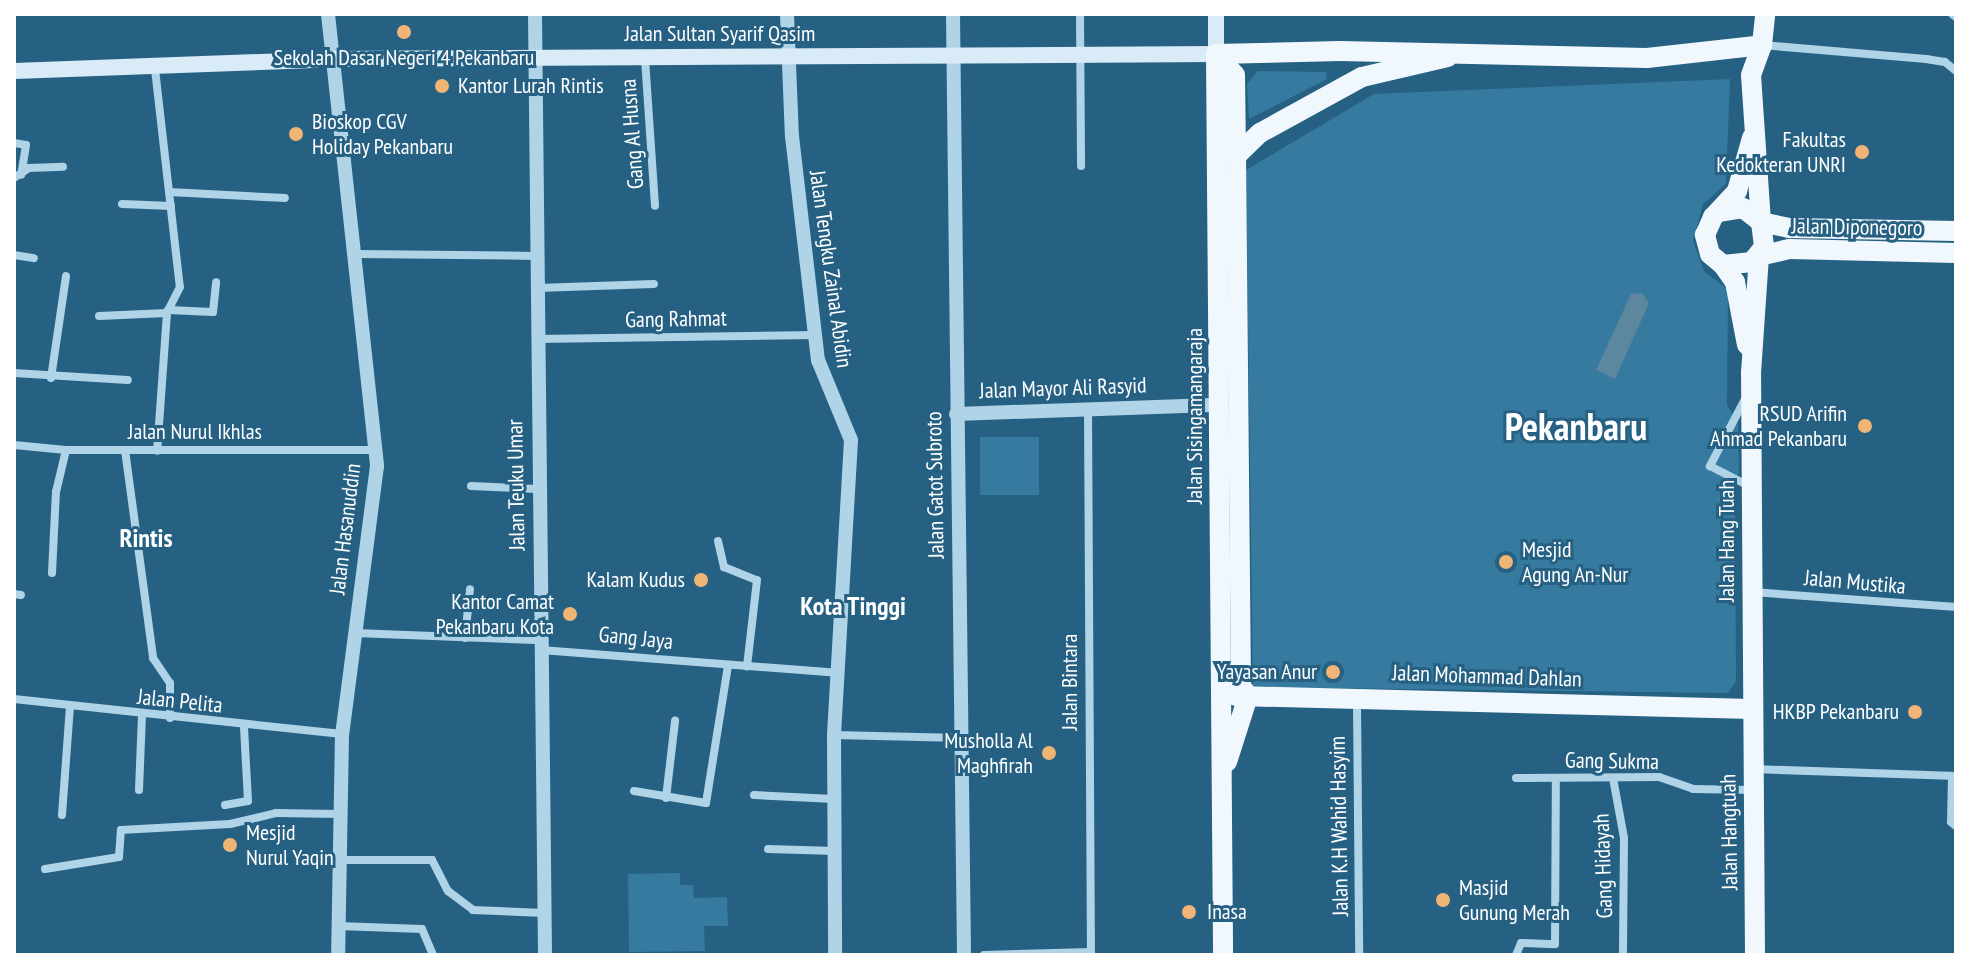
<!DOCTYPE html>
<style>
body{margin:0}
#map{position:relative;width:1970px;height:969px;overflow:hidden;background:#266183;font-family:"PT Sans Narrow",sans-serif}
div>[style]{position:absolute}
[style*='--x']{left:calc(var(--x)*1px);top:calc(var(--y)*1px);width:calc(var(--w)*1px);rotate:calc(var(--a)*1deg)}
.green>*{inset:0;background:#367a9f;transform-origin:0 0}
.water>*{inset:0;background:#5d879e}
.minor>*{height:8px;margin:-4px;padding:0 4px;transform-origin:4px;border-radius:4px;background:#afd3e7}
.tertiary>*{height:14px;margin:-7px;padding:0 7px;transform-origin:7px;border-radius:7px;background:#afd3e7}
.secondary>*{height:16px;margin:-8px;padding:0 8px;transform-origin:8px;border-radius:8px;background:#d9ebf6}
.primary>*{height:20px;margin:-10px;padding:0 10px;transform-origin:10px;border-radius:10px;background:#f1f8fd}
.dots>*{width:22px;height:22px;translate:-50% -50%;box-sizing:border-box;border:4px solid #266183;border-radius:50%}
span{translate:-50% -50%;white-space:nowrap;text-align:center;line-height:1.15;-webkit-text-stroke:6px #266183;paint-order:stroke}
.street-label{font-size:22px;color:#fff}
.poi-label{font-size:22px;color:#fff}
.left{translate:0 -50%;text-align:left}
.right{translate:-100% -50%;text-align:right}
.quarter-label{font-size:26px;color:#fff;font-weight:700}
.town-label{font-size:38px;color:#fff;font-weight:700}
.frame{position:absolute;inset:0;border:16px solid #fff;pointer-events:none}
</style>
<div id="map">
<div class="green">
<i style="clip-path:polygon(1258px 71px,1326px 72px,1327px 79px,1249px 119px,1247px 84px)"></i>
<i style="clip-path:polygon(1730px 79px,1726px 184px,1703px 204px,1693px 241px,1704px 271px,1728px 290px,1727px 405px,1738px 422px,1739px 472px,1735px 485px,1736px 681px,1728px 693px,1253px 687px,1246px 170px,1374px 94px)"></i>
<i style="left:980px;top:437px;width:59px;height:58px"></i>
<i style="clip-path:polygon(680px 873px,680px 885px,693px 885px,694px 898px,727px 897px,728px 926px,704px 926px,705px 951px,629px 952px,628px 874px)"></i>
</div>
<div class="water">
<i style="clip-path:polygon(1642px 293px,1649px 303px,1615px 379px,1596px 370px,1631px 294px)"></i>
</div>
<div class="minor">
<i style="--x:1080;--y:14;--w:152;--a:89.6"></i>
<i style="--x:1952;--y:14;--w:5;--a:37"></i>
<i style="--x:1762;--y:45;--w:165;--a:4.9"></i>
<i style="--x:1926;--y:59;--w:19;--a:9"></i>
<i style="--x:1945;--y:62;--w:14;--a:39"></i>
<i style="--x:645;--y:59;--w:147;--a:86.1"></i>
<i style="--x:155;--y:69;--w:219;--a:83.5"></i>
<i style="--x:180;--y:287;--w:29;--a:117"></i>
<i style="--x:167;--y:313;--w:138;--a:94.1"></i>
<i style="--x:14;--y:143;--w:12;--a:9"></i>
<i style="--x:26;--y:145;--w:30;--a:99"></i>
<i style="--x:14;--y:178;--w:18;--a:-34"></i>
<i style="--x:29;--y:168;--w:34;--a:-2"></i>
<i style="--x:169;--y:192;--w:116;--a:3"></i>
<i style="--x:122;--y:204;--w:49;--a:2.3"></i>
<i style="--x:356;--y:254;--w:180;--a:0.6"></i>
<i style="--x:14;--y:255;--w:20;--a:9"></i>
<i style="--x:537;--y:288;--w:117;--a:-2"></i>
<i style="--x:168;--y:310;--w:45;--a:2.5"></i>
<i style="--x:213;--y:312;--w:30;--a:-84"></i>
<i style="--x:99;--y:316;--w:68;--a:-2.5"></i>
<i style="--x:537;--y:339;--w:279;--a:-0.8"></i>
<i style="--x:14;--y:373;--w:114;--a:3.5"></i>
<i style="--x:51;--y:378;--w:103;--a:-81.6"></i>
<i style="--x:1745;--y:399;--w:76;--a:117.6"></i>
<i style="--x:1710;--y:466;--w:46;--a:27.1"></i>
<i style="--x:1088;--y:409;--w:546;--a:89.69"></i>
<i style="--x:14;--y:445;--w:52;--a:5.5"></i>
<i style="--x:66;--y:450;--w:310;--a:0"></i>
<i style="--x:125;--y:450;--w:210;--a:82.3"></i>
<i style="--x:153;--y:658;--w:30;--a:56"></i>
<i style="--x:170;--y:683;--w:35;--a:90"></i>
<i style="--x:471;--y:486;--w:66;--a:2.6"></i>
<i style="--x:718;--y:541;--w:27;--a:77"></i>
<i style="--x:724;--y:567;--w:35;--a:22"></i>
<i style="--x:757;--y:580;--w:87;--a:96.6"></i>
<i style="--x:52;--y:573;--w:81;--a:-87.2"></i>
<i style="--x:56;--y:492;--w:43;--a:-76.6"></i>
<i style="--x:1752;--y:592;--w:205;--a:4.2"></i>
<i style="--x:14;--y:594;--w:7;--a:8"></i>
<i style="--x:355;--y:633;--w:186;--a:2.2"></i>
<i style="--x:465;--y:638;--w:49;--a:-84.2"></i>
<i style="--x:541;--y:650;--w:297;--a:4.4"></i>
<i style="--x:14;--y:699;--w:330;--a:6.1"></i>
<i style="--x:1357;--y:701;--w:254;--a:89.5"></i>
<i style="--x:834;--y:735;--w:127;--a:1.4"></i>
<i style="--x:1753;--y:769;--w:203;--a:2"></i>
<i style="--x:1952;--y:776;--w:46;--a:91.2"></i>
<i style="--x:1951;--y:822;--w:6;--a:39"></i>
<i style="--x:1516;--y:778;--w:143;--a:-0.4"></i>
<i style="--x:1659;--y:777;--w:36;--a:19"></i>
<i style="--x:1693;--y:789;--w:60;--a:1"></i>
<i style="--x:1613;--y:778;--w:61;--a:79.6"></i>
<i style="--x:1624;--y:838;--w:117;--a:90.5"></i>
<i style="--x:139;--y:790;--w:75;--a:-87.7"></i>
<i style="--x:634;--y:791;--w:73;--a:9.5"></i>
<i style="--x:706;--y:803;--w:140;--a:-80.9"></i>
<i style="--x:754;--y:795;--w:80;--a:2.9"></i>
<i style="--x:666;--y:798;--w:78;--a:-83.3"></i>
<i style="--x:225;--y:805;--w:23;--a:-10"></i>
<i style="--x:248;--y:801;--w:75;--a:-93.1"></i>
<i style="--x:62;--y:815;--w:108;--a:-85.8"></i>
<i style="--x:768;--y:849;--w:67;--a:1.7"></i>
<i style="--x:338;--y:860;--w:94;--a:0"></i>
<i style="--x:432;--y:860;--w:35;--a:63"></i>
<i style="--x:448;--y:891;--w:31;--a:37"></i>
<i style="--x:473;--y:910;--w:71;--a:2.4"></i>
<i style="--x:45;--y:869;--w:75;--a:-9.2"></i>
<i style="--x:119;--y:857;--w:27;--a:-86"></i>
<i style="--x:121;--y:830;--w:109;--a:-3.2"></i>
<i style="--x:230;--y:824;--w:47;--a:-13.4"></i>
<i style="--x:276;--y:813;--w:62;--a:0.9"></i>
<i style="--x:338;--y:926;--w:84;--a:2"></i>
<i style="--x:422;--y:929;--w:28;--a:67"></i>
<i style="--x:984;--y:955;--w:107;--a:-1.6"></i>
<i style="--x:1516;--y:955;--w:13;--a:-67"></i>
<i style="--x:1521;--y:943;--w:34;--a:2"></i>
<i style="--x:1555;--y:944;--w:166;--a:-89.7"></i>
</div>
<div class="tertiary">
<i style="--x:328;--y:14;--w:455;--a:83.8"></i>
<i style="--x:377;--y:466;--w:270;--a:97.4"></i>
<i style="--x:342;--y:734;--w:221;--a:91"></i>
<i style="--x:535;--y:14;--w:941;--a:89.39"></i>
<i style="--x:787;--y:14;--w:122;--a:87.7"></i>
<i style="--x:792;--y:136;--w:226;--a:83.4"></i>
<i style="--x:818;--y:360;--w:87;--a:67.6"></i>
<i style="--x:851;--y:440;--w:295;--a:93.3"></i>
<i style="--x:834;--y:735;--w:220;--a:89.7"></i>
<i style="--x:953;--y:14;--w:941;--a:89.33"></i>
<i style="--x:956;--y:414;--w:263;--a:-2"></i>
</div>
<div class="secondary">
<i style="--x:14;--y:71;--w:320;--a:-2.1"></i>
<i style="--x:334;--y:59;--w:882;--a:-0.32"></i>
<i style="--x:1216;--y:54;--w:40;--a:-90"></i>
</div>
<div class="primary">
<i style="--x:1216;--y:54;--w:901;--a:89.55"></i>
<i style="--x:1216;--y:54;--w:124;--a:-1.4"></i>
<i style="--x:1340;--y:51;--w:307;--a:1.3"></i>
<i style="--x:1647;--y:58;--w:116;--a:-6.4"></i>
<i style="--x:1216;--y:54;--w:28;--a:48"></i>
<i style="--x:1235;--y:75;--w:81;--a:89.3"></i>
<i style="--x:1718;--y:212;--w:25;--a:-9"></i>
<i style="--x:1743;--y:208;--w:23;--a:38"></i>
<i style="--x:1761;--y:222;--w:25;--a:83"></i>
<i style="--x:1764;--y:247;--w:19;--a:129"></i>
<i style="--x:1752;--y:262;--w:29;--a:174"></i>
<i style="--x:1723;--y:265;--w:17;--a:-140"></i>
<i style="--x:1710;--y:254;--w:20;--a:-105"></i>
<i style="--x:1705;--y:235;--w:20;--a:-66"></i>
<i style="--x:1713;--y:217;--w:35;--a:-47"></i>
<i style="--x:1737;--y:191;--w:55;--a:-74.2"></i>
<i style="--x:1761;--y:222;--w:147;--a:-93.9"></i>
<i style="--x:1751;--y:75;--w:32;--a:-70"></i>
<i style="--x:1762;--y:45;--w:31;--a:-84"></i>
<i style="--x:1761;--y:222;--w:29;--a:12"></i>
<i style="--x:1789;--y:228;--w:167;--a:1"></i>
<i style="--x:1759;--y:256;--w:32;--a:-13"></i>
<i style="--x:1790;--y:249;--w:166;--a:1.4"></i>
<i style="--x:1723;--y:265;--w:21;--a:55"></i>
<i style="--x:1735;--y:282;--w:64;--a:79.2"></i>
<i style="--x:1236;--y:696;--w:516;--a:1.44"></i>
<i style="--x:1227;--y:762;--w:69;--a:-72.3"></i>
<i style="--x:1248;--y:696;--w:12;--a:-125"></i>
<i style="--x:1241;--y:686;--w:530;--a:-90.54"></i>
<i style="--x:1236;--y:156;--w:33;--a:-44"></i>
<i style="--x:1260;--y:133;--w:116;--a:-28.8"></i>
<i style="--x:1362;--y:77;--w:88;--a:-13.1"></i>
<i style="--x:1755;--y:955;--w:582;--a:-90.39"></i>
<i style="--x:1751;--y:373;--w:117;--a:-86.1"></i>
</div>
<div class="dots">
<i style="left:404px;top:32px;background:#f0b474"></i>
<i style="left:442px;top:86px;background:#f0b474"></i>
<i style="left:296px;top:134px;background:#f0b474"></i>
<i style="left:1862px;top:152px;background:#f0b474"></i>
<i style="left:1865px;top:426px;background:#f0b474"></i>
<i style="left:1506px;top:562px;background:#f0b474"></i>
<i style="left:701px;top:580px;background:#f0b474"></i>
<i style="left:570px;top:614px;background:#f0b474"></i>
<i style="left:1333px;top:672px;background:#f0b474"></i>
<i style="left:1915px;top:712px;background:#f0b474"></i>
<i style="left:1049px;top:753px;background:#f0b474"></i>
<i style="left:230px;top:845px;background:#f0b474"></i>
<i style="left:1443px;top:900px;background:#f0b474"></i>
<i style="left:1189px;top:912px;background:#f0b474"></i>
</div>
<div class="street-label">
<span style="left:720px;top:34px">Jalan Sultan Syarif Qasim</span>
<span style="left:632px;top:134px;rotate:-94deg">Gang Al Husna</span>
<span style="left:1857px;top:227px;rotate:1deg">Jalan Diponegoro</span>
<span style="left:831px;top:269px;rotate:82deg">Jalan Tengku Zainal Abidin</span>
<span style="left:676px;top:319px;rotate:-1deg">Gang Rahmat</span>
<span style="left:1063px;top:388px;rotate:-2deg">Jalan Mayor Ali Rasyid</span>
<span style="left:1195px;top:416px;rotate:-90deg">Jalan Sisingamangaraja</span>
<span style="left:195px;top:432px">Jalan Nurul Ikhlas</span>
<span style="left:516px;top:485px;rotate:-91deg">Jalan Teuku Umar</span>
<span style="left:935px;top:485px;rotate:-91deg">Jalan Gatot Subroto</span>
<span style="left:345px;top:529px;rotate:-83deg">Jalan Hasanuddin</span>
<span style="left:1727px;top:541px;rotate:-90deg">Jalan Hang Tuah</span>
<span style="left:1855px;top:582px;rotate:5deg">Jalan Mustika</span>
<span style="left:636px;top:638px;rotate:6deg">Gang Jaya</span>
<span style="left:1487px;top:676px;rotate:2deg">Jalan Mohammad Dahlan</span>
<span style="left:1070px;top:682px;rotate:-90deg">Jalan Bintara</span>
<span style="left:180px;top:701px;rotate:6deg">Jalan Pelita</span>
<span style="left:1612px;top:761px;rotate:1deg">Gang Sukma</span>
<span style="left:1339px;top:826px;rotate:-91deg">Jalan K.H Wahid Hasyim</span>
<span style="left:1729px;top:832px;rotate:-91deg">Jalan Hangtuah</span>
<span style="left:1603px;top:866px;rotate:-92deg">Gang Hidayah</span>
</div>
<div class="poi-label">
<span style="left:404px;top:58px">Sekolah Dasar Negeri 4 Pekanbaru</span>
<span class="left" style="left:458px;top:86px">Kantor Lurah Rintis</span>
<span class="left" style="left:312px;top:134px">Bioskop CGV<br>Holiday Pekanbaru</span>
<span class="right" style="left:1846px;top:152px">Fakultas<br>Kedokteran UNRI</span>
<span class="right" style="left:1847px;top:426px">RSUD Arifin<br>Ahmad Pekanbaru</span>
<span class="left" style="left:1522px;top:562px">Mesjid<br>Agung An-Nur</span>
<span class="right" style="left:685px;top:580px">Kalam Kudus</span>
<span class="right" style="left:554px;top:614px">Kantor Camat<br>Pekanbaru Kota</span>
<span class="right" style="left:1317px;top:672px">Yayasan Anur</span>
<span class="right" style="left:1899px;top:712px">HKBP Pekanbaru</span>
<span class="right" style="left:1033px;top:753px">Musholla Al<br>Maghfirah</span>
<span class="left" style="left:246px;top:845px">Mesjid<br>Nurul Yaqin</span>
<span class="left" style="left:1459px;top:900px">Masjid<br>Gunung Merah</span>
<span class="left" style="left:1207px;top:912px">Inasa</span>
</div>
<div class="quarter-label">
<span style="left:146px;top:538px">Rintis</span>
<span style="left:853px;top:606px">Kota Tinggi</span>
</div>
<div class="town-label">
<span style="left:1576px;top:426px">Pekanbaru</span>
</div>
<div class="frame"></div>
</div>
